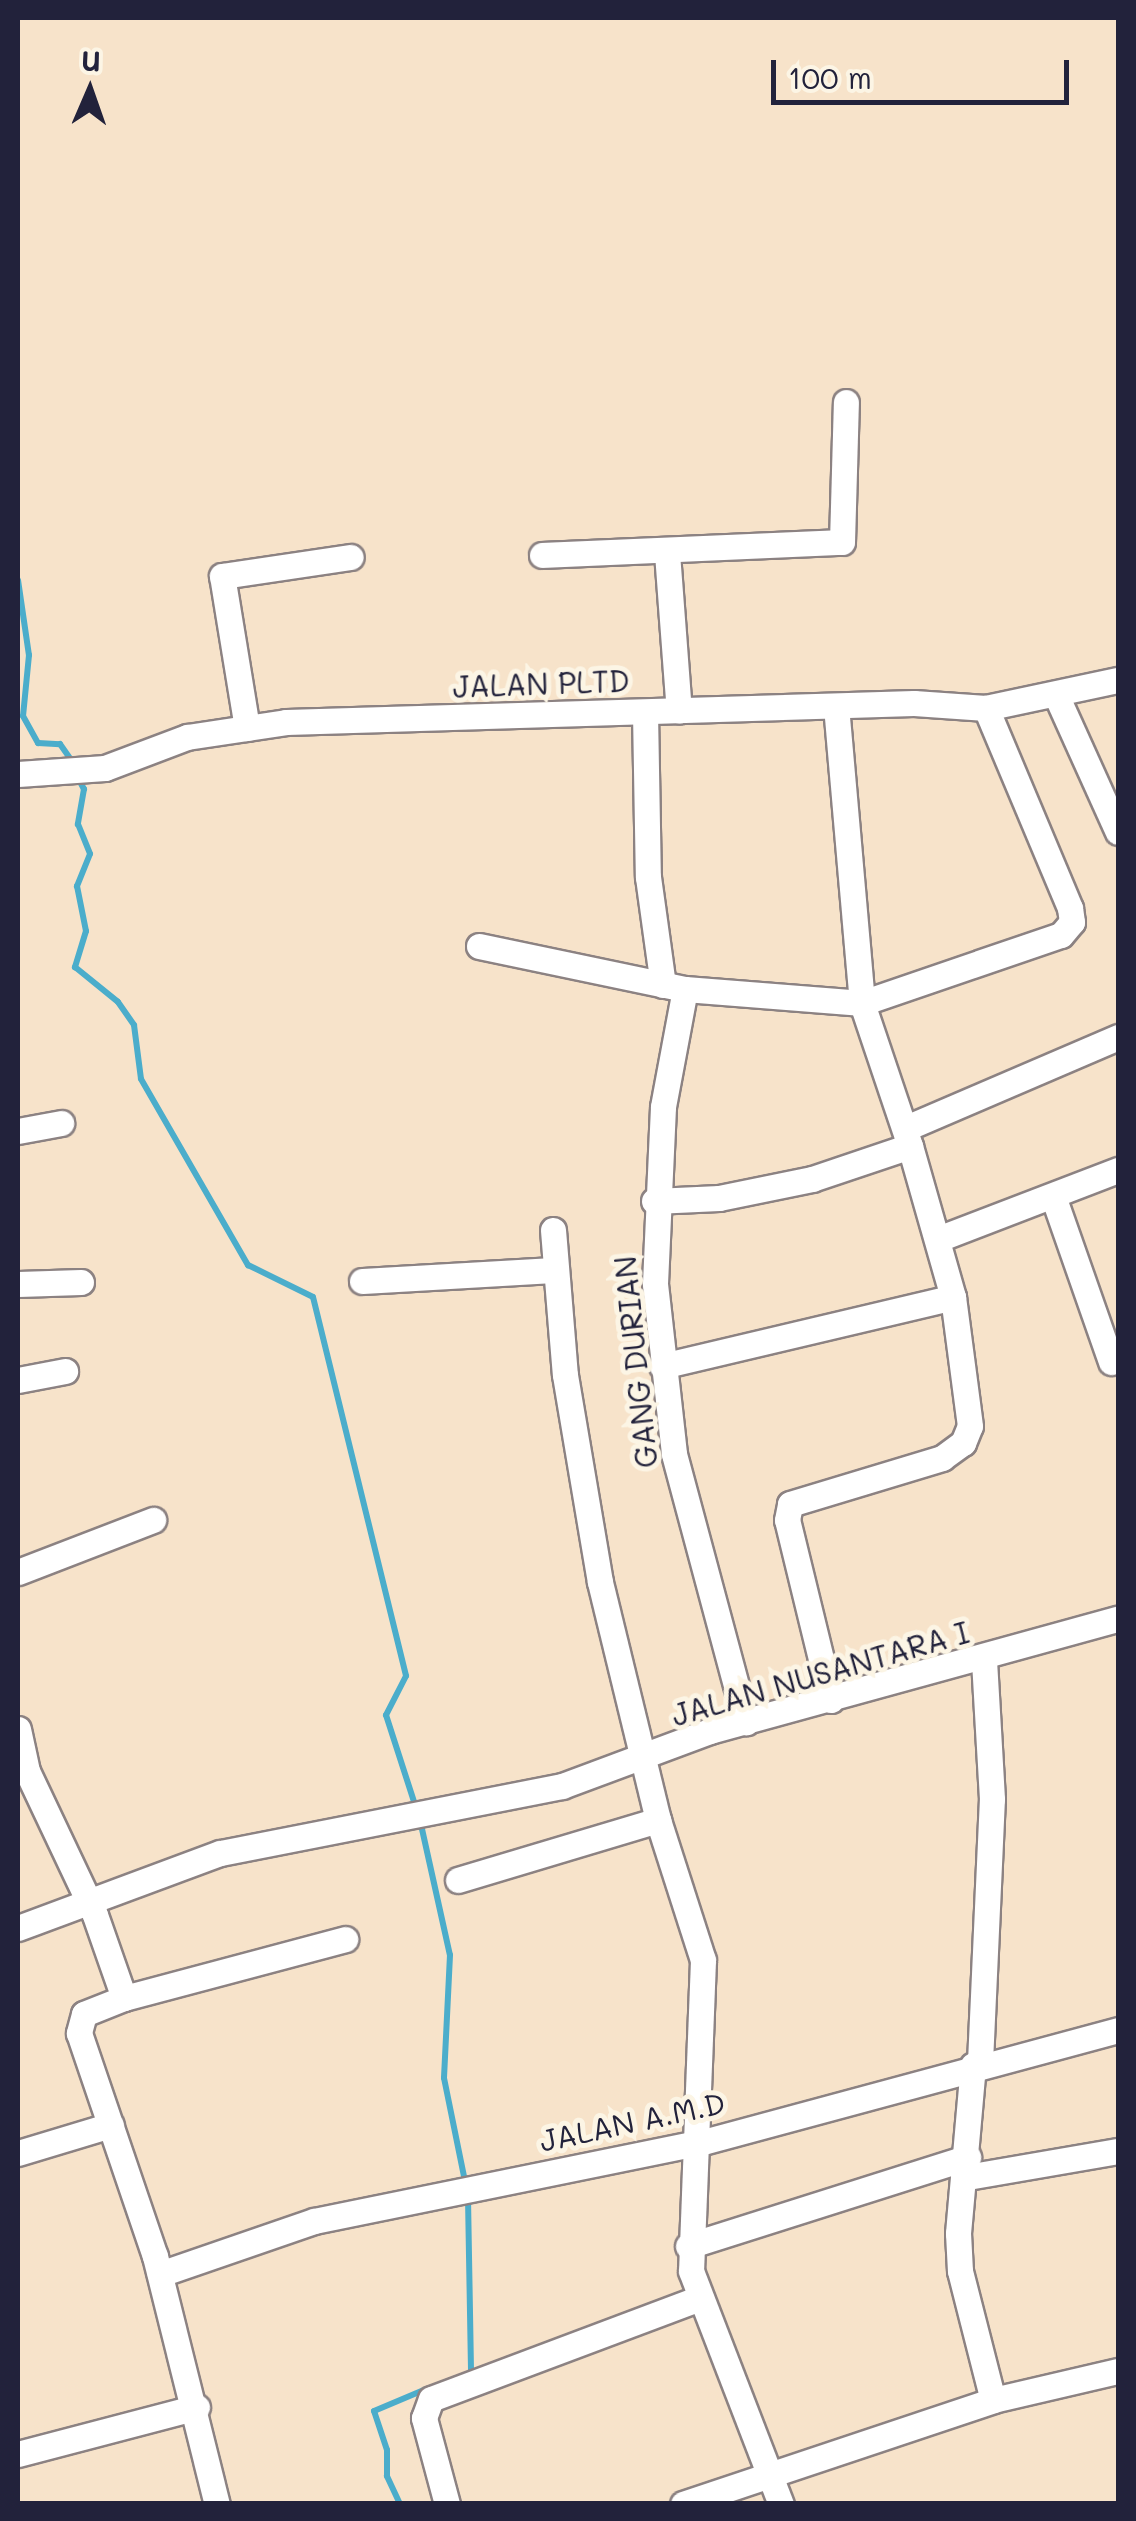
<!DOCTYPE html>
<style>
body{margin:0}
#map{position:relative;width:1136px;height:2521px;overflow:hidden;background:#f7e3ca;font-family:Mali,sans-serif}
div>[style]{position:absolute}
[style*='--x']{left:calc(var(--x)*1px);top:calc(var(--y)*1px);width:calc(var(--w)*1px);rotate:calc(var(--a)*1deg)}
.stream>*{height:6px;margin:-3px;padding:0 3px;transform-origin:3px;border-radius:3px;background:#4badcb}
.roads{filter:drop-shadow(2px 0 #8c8282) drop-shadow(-2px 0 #8c8282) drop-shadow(0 2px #8c8282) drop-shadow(0 -2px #8c8282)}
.minor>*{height:25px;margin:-12.5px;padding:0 12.5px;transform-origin:12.5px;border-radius:12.5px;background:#fff}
span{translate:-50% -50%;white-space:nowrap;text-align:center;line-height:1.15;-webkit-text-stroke:10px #fcf5e5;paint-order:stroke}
.street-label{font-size:30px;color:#22223b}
.frame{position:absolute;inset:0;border:20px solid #22223b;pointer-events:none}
.north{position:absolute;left:40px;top:40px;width:100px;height:100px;-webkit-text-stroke:8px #fcf5e5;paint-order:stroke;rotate:2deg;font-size:28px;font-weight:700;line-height:40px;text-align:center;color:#22223b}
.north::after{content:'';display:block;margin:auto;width:35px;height:45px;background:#22223b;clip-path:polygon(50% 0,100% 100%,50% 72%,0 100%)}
.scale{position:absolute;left:771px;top:60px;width:298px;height:45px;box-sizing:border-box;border:5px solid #22223b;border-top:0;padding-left:12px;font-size:30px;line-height:35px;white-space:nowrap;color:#22223b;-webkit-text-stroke:8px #fcf5e5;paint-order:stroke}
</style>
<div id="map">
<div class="stream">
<i style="--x:18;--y:580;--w:76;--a:81.7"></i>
<i style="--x:29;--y:655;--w:61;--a:95.6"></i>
<i style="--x:23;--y:716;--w:31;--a:61"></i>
<i style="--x:38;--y:743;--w:22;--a:3"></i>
<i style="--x:60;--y:744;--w:24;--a:55"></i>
<i style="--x:77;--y:776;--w:15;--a:62"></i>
<i style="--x:84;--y:789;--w:36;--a:100"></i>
<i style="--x:78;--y:824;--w:32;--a:68"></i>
<i style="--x:90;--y:854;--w:35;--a:112"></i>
<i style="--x:77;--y:886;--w:46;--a:78.7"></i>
<i style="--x:86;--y:931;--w:38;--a:107"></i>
<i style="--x:75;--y:967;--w:55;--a:39.1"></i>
<i style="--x:118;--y:1002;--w:28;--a:55"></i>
<i style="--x:134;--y:1025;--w:54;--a:82.6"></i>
<i style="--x:141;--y:1079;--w:215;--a:60.1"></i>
<i style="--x:248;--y:1265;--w:72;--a:26.2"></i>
<i style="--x:313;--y:1297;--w:390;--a:76.2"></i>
<i style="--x:406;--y:1676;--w:44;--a:117.1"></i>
<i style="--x:386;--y:1715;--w:98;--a:72.1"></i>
<i style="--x:420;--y:1820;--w:138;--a:77.5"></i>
<i style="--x:450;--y:1955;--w:123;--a:92.8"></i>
<i style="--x:444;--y:2078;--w:110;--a:78.5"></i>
<i style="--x:468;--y:2198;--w:176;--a:89"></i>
<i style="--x:400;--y:2504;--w:31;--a:-115"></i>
<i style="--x:387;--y:2476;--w:26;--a:-90"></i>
<i style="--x:387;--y:2450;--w:41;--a:-108.4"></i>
<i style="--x:374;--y:2411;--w:56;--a:-22.9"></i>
</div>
<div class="roads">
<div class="minor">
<i style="--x:667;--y:553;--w:158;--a:85.7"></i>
<i style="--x:542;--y:555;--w:300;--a:-2.5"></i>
<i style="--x:842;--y:542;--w:140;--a:-88.4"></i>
<i style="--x:1057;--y:697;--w:148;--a:65.7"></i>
<i style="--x:645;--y:712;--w:165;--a:89"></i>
<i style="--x:648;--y:877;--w:109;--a:82.1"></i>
<i style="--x:247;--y:728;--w:154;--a:-99.3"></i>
<i style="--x:222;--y:576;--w:130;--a:-8.4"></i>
<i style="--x:18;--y:774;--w:87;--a:-3.9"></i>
<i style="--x:105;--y:768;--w:88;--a:-20.7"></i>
<i style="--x:187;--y:737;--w:100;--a:-8.6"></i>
<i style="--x:286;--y:722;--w:628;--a:-1.73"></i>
<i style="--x:914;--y:703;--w:72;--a:4"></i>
<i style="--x:986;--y:708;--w:135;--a:-12"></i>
<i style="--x:479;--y:946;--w:210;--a:11.8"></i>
<i style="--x:685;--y:989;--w:178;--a:4.5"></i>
<i style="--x:862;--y:1003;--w:210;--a:-18.9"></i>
<i style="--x:1061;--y:935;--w:17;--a:-50"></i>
<i style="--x:1072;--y:922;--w:14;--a:-98"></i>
<i style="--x:1070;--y:908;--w:217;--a:-112.8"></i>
<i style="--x:685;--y:989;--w:120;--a:100.6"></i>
<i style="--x:663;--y:1107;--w:177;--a:92.6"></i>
<i style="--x:655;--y:1284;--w:171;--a:83.6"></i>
<i style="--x:674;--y:1454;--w:278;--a:75"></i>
<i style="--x:906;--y:1128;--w:231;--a:-23.2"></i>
<i style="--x:18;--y:1131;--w:44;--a:-10.5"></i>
<i style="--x:1053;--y:1196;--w:176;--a:70.7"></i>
<i style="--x:654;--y:1201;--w:65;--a:-2.6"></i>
<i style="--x:719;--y:1198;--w:95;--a:-11.5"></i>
<i style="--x:812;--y:1179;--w:103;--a:-18.6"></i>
<i style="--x:910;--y:1146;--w:151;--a:-108.6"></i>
<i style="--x:862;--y:1003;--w:297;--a:-95"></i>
<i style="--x:553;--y:1230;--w:145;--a:85.3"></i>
<i style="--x:565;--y:1375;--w:210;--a:80.4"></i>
<i style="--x:600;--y:1582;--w:245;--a:76.3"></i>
<i style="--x:658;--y:1820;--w:147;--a:72.2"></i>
<i style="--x:703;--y:1960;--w:311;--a:92.2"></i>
<i style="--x:691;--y:2271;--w:250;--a:68.9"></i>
<i style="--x:938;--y:1239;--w:193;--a:-21"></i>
<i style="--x:362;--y:1281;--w:192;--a:-3.3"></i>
<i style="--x:18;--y:1284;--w:63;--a:-1.8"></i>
<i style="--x:662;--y:1366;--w:299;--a:-13.3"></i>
<i style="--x:18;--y:1380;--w:48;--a:-10.8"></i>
<i style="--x:18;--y:1572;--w:145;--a:-21.1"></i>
<i style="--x:831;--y:1700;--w:185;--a:-103.7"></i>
<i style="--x:787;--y:1520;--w:16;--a:-79"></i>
<i style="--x:790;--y:1504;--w:159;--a:-16.8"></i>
<i style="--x:942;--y:1458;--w:26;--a:-36"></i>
<i style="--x:963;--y:1443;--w:18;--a:-68"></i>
<i style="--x:970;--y:1426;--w:130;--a:-97.5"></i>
<i style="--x:953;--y:1297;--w:157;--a:-105.9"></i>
<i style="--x:18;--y:1729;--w:43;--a:77.9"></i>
<i style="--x:27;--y:1771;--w:159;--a:64.7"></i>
<i style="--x:95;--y:1915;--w:88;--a:70.7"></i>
<i style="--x:124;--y:1998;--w:43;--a:158.2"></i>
<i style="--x:84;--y:2014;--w:20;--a:105"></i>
<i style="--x:79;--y:2033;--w:236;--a:71.2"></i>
<i style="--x:155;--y:2256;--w:256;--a:76"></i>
<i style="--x:458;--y:1880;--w:209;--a:-16.7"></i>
<i style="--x:18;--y:1928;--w:215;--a:-20.4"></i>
<i style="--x:220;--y:1853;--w:349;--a:-11.1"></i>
<i style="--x:562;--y:1786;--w:158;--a:-20.4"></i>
<i style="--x:710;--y:1731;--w:423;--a:-15.4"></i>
<i style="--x:124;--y:1998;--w:229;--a:-14.9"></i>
<i style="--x:980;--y:2062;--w:263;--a:-87.4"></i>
<i style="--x:992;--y:1799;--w:139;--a:-93.3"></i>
<i style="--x:973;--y:2065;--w:169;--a:95.1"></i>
<i style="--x:958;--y:2233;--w:38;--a:87"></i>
<i style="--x:960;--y:2271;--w:133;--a:75.7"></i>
<i style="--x:18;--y:2153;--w:97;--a:-16.8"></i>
<i style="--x:967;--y:2177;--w:153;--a:-9.8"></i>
<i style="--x:688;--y:2246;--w:294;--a:-17.6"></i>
<i style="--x:160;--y:2274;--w:163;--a:-19"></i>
<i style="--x:314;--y:2221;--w:397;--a:-11.5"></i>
<i style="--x:703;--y:2142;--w:430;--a:-15.1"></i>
<i style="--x:18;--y:2454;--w:185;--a:-14.7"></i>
<i style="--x:447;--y:2504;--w:89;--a:-105"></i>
<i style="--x:424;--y:2418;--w:20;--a:-70"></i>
<i style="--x:431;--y:2399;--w:284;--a:-20.6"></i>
<i style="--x:683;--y:2504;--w:327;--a:-18.5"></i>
<i style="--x:993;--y:2400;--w:128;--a:-13.1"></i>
</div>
</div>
<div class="street-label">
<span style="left:541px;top:683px;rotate:-2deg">JALAN PLTD</span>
<span style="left:635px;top:1362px;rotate:-96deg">GANG DURIAN</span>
<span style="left:820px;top:1673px;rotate:-16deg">JALAN NUSANTARA I</span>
<span style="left:632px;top:2121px;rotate:-12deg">JALAN A.M.D</span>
</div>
<div class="frame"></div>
<div class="north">U</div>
<div class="scale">100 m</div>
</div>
